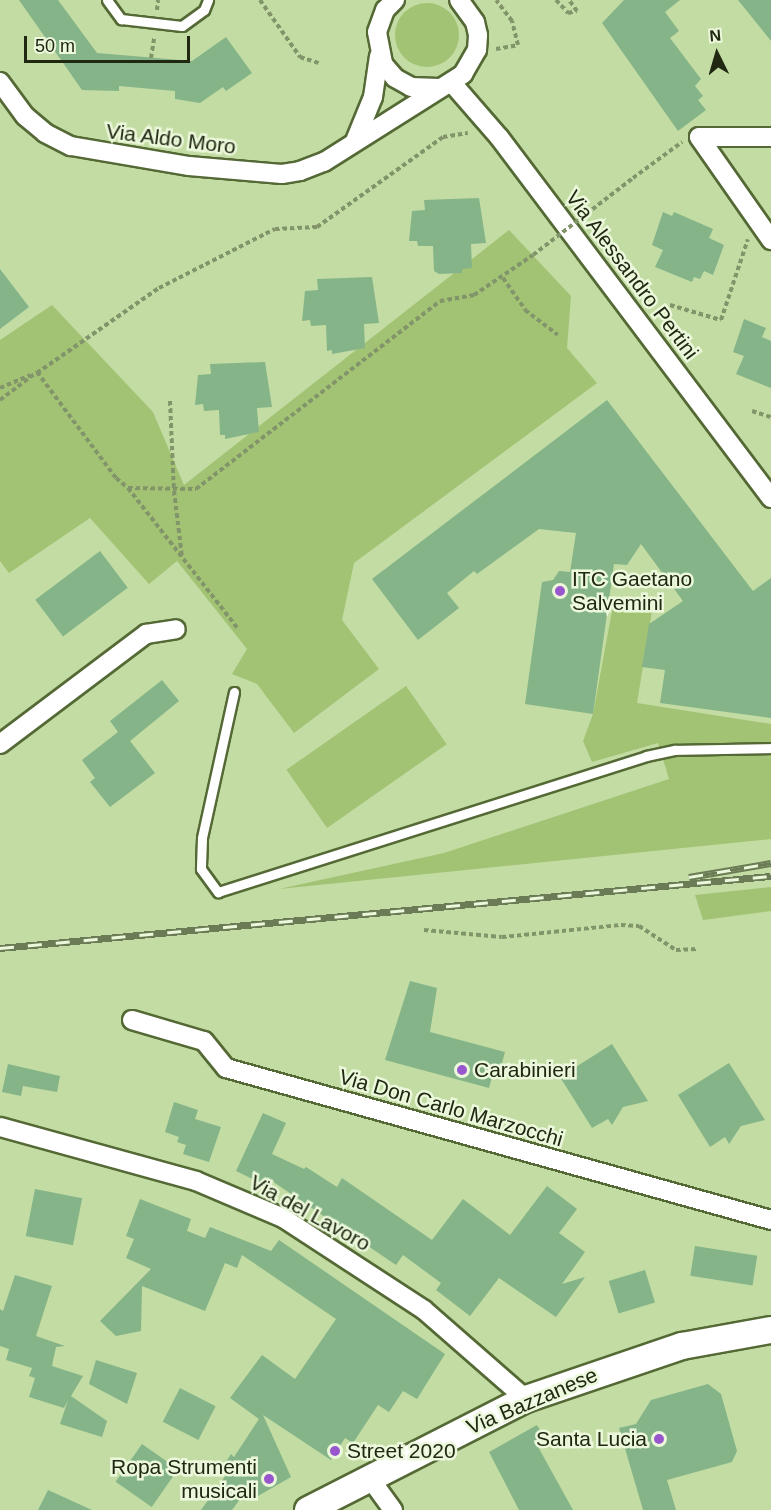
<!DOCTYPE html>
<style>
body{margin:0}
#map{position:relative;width:771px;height:1510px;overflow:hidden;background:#c3dca3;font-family:Helvetica,sans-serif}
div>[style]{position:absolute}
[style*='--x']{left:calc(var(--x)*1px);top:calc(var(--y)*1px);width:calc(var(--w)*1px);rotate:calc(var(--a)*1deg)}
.green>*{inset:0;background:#a3c374;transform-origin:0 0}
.round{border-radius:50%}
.building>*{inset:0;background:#84b488;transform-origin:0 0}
.path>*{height:4px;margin-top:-2px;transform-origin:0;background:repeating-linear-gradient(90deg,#829469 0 4.5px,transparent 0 7.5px)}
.roads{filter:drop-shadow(2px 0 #546935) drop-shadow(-2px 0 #546935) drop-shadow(0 2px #546935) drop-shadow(0 -2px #546935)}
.lane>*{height:9px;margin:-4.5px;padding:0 4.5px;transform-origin:4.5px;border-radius:4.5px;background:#fff}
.street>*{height:18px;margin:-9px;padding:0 9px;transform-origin:9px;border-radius:9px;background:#fff}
.secondary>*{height:26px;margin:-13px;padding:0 13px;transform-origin:13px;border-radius:13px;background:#fff}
.rail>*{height:7px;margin-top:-3.5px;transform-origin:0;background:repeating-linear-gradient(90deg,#ebf8db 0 14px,#6b7b55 0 28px);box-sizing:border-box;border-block:2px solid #6b7b55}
.path-bridge>*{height:4px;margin-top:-2px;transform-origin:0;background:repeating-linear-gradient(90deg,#829469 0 4.5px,transparent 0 7.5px)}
.dots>*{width:16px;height:16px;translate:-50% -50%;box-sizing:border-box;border:3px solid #ebf8db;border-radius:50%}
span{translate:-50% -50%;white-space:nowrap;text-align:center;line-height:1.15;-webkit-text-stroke:5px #ebf8db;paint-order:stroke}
.street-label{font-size:21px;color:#202812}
.poi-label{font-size:21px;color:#202812}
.left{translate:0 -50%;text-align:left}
.right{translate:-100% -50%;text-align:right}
.north{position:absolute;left:687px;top:24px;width:60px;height:60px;-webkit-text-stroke:4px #ebf8db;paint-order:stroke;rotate:355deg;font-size:16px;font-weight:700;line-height:24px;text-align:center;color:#202812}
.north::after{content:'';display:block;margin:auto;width:21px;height:27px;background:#202812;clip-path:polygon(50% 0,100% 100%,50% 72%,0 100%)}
.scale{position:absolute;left:24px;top:36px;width:166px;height:27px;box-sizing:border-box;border:3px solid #202812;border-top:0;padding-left:8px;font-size:18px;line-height:21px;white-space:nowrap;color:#202812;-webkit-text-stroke:4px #ebf8db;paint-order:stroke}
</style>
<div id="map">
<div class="green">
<i class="round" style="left:395px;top:3px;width:64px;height:64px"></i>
<i style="clip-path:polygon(509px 230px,571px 296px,567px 348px,597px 383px,354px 563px,342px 620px,379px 669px,294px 733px,257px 684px,232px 674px,247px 649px,177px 561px,149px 584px,90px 518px,9px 573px,0 561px,0 340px,52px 305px,153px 412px,184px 485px)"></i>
<i style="clip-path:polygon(614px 600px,653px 605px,637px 703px,771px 724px,771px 839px,279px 889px,444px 853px,669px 779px,658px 743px,592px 762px,583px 741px,593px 714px)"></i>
<i style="left:406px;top:686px;width:71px;height:146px;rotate:55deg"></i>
<i style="clip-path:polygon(771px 887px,771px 911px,703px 920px,695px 895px)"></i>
</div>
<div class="building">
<i style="clip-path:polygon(19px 0,58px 0,97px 53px,192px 61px,226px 37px,252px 73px,226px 91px,223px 87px,200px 103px,175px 99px,175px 91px,119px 86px,119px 91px,82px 90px)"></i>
<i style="clip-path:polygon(624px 0,680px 0,665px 12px,679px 31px,670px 38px,701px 79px,695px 86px,703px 96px,698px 100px,706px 110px,678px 131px,602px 23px)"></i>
<i style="clip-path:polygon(738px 0,771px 0,771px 41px)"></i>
<i style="clip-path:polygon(479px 198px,486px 243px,471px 244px,472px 268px,462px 269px,462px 273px,439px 274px,434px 271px,433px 246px,418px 246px,417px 241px,409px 241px,412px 211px,425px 210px,424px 200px)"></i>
<i style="clip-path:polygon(663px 212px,672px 216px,674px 212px,713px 229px,709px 238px,724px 245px,713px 275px,704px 271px,700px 279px,694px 277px,692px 282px,655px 267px,663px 250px,652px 245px)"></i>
<i style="clip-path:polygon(0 269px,29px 307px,0 329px)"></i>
<i style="clip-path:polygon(372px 277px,379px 323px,364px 324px,365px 348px,332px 354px,332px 350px,327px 351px,326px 325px,311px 326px,310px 320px,302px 321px,305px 291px,318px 290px,317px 279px)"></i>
<i style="clip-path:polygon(744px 319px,766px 328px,762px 337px,771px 341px,771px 388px,736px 374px,744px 356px,733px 352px)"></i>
<i style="clip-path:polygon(265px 362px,272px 407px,257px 408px,259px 432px,225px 439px,225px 435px,220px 435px,219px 410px,204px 411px,203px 404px,195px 405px,198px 375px,211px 374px,210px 364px)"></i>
<i style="clip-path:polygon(607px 400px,753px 591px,771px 578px,771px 718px,660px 703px,665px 670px,642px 667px,649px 624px,683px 601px,641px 544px,627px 565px,614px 564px,593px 714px,525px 704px,542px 582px,553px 580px,559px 571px,570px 572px,576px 533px,539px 529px,477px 574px,474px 571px,447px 593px,459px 608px,418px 640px,372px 579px)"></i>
<i style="left:100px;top:551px;width:46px;height:81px;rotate:53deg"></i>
<i style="clip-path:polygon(162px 680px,179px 701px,130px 741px,155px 773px,110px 807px,90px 782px,95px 778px,82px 760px,118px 732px,110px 721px)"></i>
<i style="clip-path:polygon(410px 981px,437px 988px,430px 1032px,505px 1052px,499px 1074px,493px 1073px,489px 1088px,385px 1060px)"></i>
<i style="clip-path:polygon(612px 1044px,648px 1101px,623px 1107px,612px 1125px,608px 1119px,592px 1128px,560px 1077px)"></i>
<i style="clip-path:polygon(729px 1063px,765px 1120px,741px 1126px,729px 1144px,725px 1137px,710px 1147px,678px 1095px)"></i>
<i style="clip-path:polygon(8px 1064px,60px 1076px,57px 1092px,23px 1086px,21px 1096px,2px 1092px)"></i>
<i style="clip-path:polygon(174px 1102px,198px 1110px,195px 1119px,221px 1127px,209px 1162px,183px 1154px,186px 1145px,177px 1142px,179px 1137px,165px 1132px)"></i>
<i style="clip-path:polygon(263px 1113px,286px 1123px,272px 1154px,304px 1169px,306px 1167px,337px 1187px,342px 1178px,432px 1240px,463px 1199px,510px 1235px,547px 1186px,577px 1209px,559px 1233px,585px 1252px,562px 1284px,585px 1277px,556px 1317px,499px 1278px,470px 1316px,436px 1290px,441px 1283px,403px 1255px,396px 1265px,272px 1181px,269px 1187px,236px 1171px)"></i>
<i style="left:35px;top:1189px;width:48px;height:48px;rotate:11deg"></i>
<i style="clip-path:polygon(140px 1199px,191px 1219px,187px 1231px,205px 1238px,210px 1227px,271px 1251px,279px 1240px,445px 1354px,417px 1399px,403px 1391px,389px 1412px,378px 1405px,353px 1443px,345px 1438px,331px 1460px,263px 1415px,291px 1477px,258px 1496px,252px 1483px,232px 1510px,201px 1510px,226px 1475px,220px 1471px,231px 1454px,234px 1457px,259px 1419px,230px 1398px,262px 1355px,295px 1379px,336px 1319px,242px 1255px,237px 1268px,225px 1263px,205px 1311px,142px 1286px,141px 1331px,116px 1336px,100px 1321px,151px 1269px,126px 1258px,134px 1239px,126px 1236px)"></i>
<i style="left:695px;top:1246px;width:63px;height:30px;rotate:9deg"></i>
<i style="left:645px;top:1270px;width:34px;height:38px;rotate:73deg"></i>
<i style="clip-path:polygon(15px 1275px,52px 1286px,36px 1336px,65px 1346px,56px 1347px,52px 1366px,83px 1376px,71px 1396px,107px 1421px,102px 1437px,60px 1424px,68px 1400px,64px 1408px,29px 1397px,35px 1378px,29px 1376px,32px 1368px,6px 1360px,9px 1349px,0 1346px,0 1309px,3px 1311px)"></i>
<i style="clip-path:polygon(96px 1360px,137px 1373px,127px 1404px,89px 1384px)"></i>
<i style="clip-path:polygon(708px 1384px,721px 1394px,737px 1451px,732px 1462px,667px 1480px,676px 1510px,643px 1510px,619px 1428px,636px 1424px,651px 1400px)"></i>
<i style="left:180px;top:1388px;width:40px;height:38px;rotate:27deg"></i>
<i style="clip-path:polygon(537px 1425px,546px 1441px,537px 1445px,573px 1510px,519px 1510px,489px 1452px)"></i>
<i style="left:142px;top:1444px;width:44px;height:46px;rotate:35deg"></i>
<i style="clip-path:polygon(48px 1490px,92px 1510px,38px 1510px)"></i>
</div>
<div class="path">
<i style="--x:260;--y:0;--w:70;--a:54.9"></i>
<i style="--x:300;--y:57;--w:20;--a:18"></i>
<i style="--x:556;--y:0;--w:18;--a:47"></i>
<i style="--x:568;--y:13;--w:9;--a:-13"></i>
<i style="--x:577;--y:11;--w:14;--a:-126"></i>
<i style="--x:157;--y:10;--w:10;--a:-84"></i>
<i style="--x:496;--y:49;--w:22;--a:-10"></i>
<i style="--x:518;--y:45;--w:25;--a:-104"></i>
<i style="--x:512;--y:21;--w:26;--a:-127"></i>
<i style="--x:151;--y:58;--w:20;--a:-81"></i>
<i style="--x:633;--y:178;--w:61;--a:-36.3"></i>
<i style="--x:503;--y:278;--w:39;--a:55"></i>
<i style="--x:525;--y:310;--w:41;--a:37.1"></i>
<i style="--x:670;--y:305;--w:53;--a:16.4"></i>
<i style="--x:721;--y:320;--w:85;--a:-71.6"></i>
<i style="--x:37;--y:373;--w:149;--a:-34.9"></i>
<i style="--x:159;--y:288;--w:130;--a:-27"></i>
<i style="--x:275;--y:229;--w:42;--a:-2.7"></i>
<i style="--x:317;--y:227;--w:155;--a:-35.5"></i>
<i style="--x:443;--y:137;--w:25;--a:-9"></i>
<i style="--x:0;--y:388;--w:33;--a:-23"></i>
<i style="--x:0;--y:400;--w:46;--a:-37.1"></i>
<i style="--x:37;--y:372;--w:132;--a:53.3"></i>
<i style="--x:116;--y:478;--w:16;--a:40"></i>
<i style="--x:128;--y:488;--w:68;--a:0.8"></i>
<i style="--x:196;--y:489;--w:308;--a:-37.6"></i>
<i style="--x:440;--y:301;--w:35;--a:-10"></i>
<i style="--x:474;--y:295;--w:71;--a:-34.1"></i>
<i style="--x:170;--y:401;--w:90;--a:87.5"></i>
<i style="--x:174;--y:491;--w:66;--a:83.1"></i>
<i style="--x:752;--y:411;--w:20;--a:18"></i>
<i style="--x:128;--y:488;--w:180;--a:52"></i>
<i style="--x:424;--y:930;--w:78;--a:5.1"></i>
<i style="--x:502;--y:937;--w:120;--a:-5.8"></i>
<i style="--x:621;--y:925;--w:18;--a:3"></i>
<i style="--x:639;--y:926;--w:44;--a:33"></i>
<i style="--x:676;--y:950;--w:21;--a:-3"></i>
</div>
<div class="roads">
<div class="lane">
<i style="--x:107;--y:0;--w:24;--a:54"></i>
<i style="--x:121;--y:19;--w:61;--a:6.5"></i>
<i style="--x:182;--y:26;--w:27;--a:-36"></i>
<i style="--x:204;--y:10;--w:11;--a:-68"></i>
<i style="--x:234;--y:692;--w:149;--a:102.4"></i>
<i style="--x:202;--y:838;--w:31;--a:92"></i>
<i style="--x:201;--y:869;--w:29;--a:54"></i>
<i style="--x:218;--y:892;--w:449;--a:-17.6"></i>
<i style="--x:646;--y:756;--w:30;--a:-12"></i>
<i style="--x:675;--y:750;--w:96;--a:-1.2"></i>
</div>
<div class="street">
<i style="--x:395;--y:0;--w:14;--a:135"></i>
<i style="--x:385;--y:10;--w:23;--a:110"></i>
<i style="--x:377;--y:32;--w:33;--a:79"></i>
<i style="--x:383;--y:64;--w:18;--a:49"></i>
<i style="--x:395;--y:78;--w:18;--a:29"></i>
<i style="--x:411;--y:87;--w:28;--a:2"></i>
<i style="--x:0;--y:82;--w:42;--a:53.7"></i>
<i style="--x:25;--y:116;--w:26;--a:40"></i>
<i style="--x:45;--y:133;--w:29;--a:27"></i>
<i style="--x:71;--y:146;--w:120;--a:9.6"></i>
<i style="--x:189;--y:166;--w:93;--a:4.9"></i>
<i style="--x:282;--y:174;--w:18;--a:-9"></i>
<i style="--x:300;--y:171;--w:26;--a:-21"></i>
<i style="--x:324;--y:162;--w:165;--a:-32.3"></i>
<i style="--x:463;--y:74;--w:28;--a:-60"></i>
<i style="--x:477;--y:50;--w:15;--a:-86"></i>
<i style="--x:478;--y:35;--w:13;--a:-103"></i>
<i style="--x:475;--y:22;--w:27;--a:-126"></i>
<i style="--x:452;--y:83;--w:72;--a:49"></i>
<i style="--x:499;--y:137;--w:452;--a:53"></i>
<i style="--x:699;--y:137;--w:126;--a:55"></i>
<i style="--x:699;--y:137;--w:72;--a:0"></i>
<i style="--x:355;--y:141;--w:48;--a:-67.8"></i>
<i style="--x:373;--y:97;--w:41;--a:-81.7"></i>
<i style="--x:0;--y:744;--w:183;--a:-37"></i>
<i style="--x:146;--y:634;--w:30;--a:-9"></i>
<i style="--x:132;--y:1020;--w:75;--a:16.3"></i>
<i style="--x:204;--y:1041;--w:35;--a:51"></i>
<i style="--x:226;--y:1068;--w:566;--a:15.58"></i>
<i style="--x:0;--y:1127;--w:203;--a:15.4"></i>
<i style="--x:196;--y:1181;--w:95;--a:23"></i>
<i style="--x:283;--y:1218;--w:168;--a:33.1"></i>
<i style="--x:424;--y:1310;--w:135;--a:41.1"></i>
<i style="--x:369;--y:1477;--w:41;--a:54"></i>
</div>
<div class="secondary">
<i style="--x:308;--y:1510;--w:245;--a:-27"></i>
<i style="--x:526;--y:1399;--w:165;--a:-18.8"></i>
<i style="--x:682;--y:1346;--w:90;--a:-10.2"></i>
</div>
</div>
<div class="rail">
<i style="--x:689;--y:877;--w:83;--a:-9.7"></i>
<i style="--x:0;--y:948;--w:774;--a:-5.34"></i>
</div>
<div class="path-bridge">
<i style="--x:533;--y:255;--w:126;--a:-37.6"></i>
</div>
<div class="dots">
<i style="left:560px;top:591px;background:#9857cd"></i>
<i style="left:462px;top:1070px;background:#9857cd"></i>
<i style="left:659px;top:1439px;background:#9857cd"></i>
<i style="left:335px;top:1451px;background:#9857cd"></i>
<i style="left:269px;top:1479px;background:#9857cd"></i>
</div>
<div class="street-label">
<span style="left:171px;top:139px;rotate:7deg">Via Aldo Moro</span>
<span style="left:632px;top:275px;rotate:53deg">Via Alessandro Pertini</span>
<span style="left:451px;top:1108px;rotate:16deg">Via Don Carlo Marzocchi</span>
<span style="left:310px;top:1213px;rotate:29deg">Via del Lavoro</span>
<span style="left:532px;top:1401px;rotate:-23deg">Via Bazzanese</span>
</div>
<div class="poi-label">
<span class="left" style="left:572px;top:591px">ITC Gaetano<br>Salvemini</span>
<span class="left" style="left:474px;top:1070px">Carabinieri</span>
<span class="right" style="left:647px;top:1439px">Santa Lucia</span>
<span class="left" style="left:347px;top:1451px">Street 2020</span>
<span class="right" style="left:257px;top:1479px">Ropa Strumenti<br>musicali</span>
</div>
<div class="north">N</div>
<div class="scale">50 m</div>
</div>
